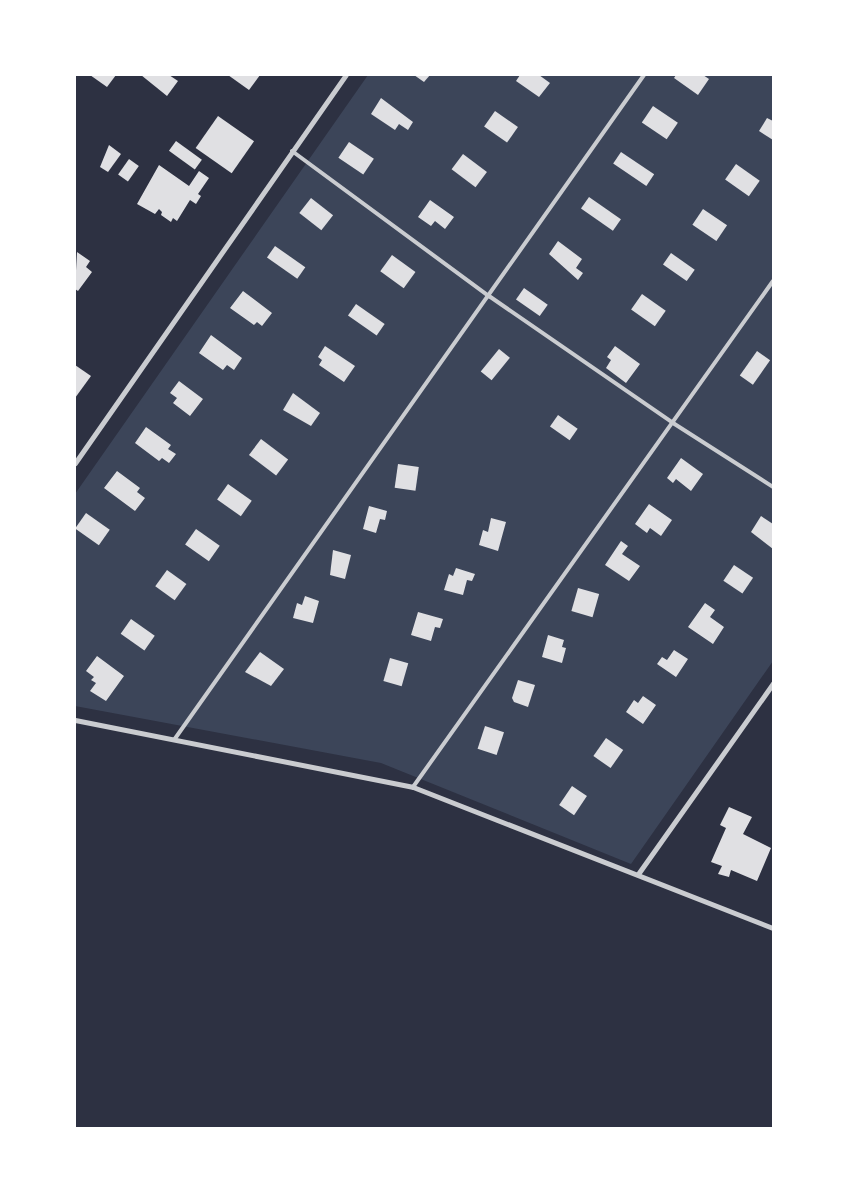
<!DOCTYPE html>
<style>
body{margin:0}
#map{position:relative;width:848px;height:1203px;overflow:hidden;background:#2d3142;font-family:Literata,serif}
div>[style]{position:absolute}
[style*='--x']{left:calc(var(--x)*1px);top:calc(var(--y)*1px);width:calc(var(--w)*1px);rotate:calc(var(--a)*1deg)}
.green>*{inset:0;background:#3c4559}
.building>*{inset:0;background:#e0e0e3;transform-origin:0 0}
.service>*{height:4px;margin:-2px;padding:0 2px;transform-origin:2px;border-radius:2px;background:#caccd0}
.minor>*{height:5px;margin:-2.5px;padding:0 2.5px;transform-origin:2.5px;border-radius:2.5px;background:#caccd0}
span{translate:-50% -50%;white-space:nowrap;text-align:center;line-height:1.15;-webkit-text-stroke:4.5px #fff;paint-order:stroke}
.frame{position:absolute;inset:0;border:76px solid #fff;pointer-events:none}
</style>
<div id="map">
<div class="green">
<i style="clip-path:polygon(368px 75px,773px 75px,773px 661px,631px 864px,381px 763px,75px 706px,75px 494px)"></i>
</div>
<div class="building">
<i style="clip-path:polygon(90px 75px,116px 75px,107px 87px)"></i>
<i style="clip-path:polygon(141px 75px,169px 75px,178px 81px,167px 96px)"></i>
<i style="clip-path:polygon(228px 75px,260px 75px,249px 90px)"></i>
<i style="clip-path:polygon(414px 75px,430px 75px,424px 82px)"></i>
<i style="clip-path:polygon(520px 75px,539px 75px,550px 83px,539px 97px,516px 81px)"></i>
<i style="clip-path:polygon(676px 75px,703px 75px,709px 79px,698px 95px,674px 78px)"></i>
<i style="clip-path:polygon(381px 98px,413px 122px,408px 130px,399px 124px,395px 130px,371px 114px)"></i>
<i style="left:653px;top:106px;width:30px;height:20px;rotate:34deg"></i>
<i style="left:495px;top:111px;width:28px;height:19px;rotate:35deg"></i>
<i style="left:218px;top:116px;width:44px;height:39px;rotate:35deg"></i>
<i style="clip-path:polygon(767px 118px,773px 121px,773px 140px,759px 131px)"></i>
<i style="left:176px;top:141px;width:32px;height:12px;rotate:36deg"></i>
<i style="left:349px;top:142px;width:30px;height:19px;rotate:34deg"></i>
<i style="clip-path:polygon(109px 145px,121px 154px,108px 172px,100px 167px)"></i>
<i style="left:621px;top:152px;width:40px;height:14px;rotate:34deg"></i>
<i style="left:463px;top:154px;width:30px;height:19px;rotate:37deg"></i>
<i style="left:129px;top:159px;width:12px;height:19px;rotate:35deg"></i>
<i style="left:736px;top:164px;width:29px;height:19px;rotate:35deg"></i>
<i style="clip-path:polygon(159px 165px,189px 186px,199px 171px,209px 178px,198px 194px,201px 196px,196px 204px,190px 200px,177px 221px,173px 218px,171px 222px,161px 215px,162px 212px,159px 209px,155px 214px,137px 204px)"></i>
<i style="left:589px;top:197px;width:39px;height:14px;rotate:35deg"></i>
<i style="left:311px;top:198px;width:28px;height:19px;rotate:38deg"></i>
<i style="clip-path:polygon(430px 200px,454px 217px,445px 229px,435px 221px,431px 226px,418px 217px)"></i>
<i style="left:703px;top:209px;width:29px;height:19px;rotate:34deg"></i>
<i style="clip-path:polygon(558px 241px,582px 259px,576px 268px,583px 273px,578px 280px,549px 254px)"></i>
<i style="left:275px;top:246px;width:37px;height:14px;rotate:35deg"></i>
<i style="clip-path:polygon(77px 252px,90px 261px,86px 267px,92px 272px,78px 291px,75px 289px)"></i>
<i style="left:671px;top:253px;width:29px;height:14px;rotate:35deg"></i>
<i style="left:392px;top:255px;width:29px;height:20px;rotate:36deg"></i>
<i style="left:524px;top:288px;width:29px;height:14px;rotate:35deg"></i>
<i style="clip-path:polygon(243px 291px,272px 313px,262px 326px,257px 322px,254px 325px,230px 308px)"></i>
<i style="left:642px;top:294px;width:29px;height:19px;rotate:35deg"></i>
<i style="left:356px;top:304px;width:35px;height:14px;rotate:35deg"></i>
<i style="clip-path:polygon(211px 335px,242px 358px,234px 370px,227px 365px,223px 370px,199px 353px)"></i>
<i style="clip-path:polygon(325px 346px,355px 366px,344px 382px,319px 365px,322px 360px,318px 357px)"></i>
<i style="clip-path:polygon(615px 346px,640px 364px,626px 383px,606px 368px,611px 360px,607px 357px)"></i>
<i style="left:499px;top:349px;width:14px;height:29px;rotate:39deg"></i>
<i style="left:757px;top:351px;width:16px;height:30px;rotate:35deg"></i>
<i style="clip-path:polygon(75px 365px,91px 376px,75px 398px)"></i>
<i style="clip-path:polygon(179px 381px,203px 399px,190px 416px,173px 403px,177px 398px,170px 393px)"></i>
<i style="clip-path:polygon(293px 393px,320px 413px,311px 426px,283px 410px)"></i>
<i style="left:558px;top:415px;width:24px;height:14px;rotate:35deg"></i>
<i style="clip-path:polygon(146px 427px,171px 445px,168px 449px,176px 454px,169px 463px,162px 458px,159px 461px,135px 443px)"></i>
<i style="left:261px;top:439px;width:34px;height:20px;rotate:37deg"></i>
<i style="clip-path:polygon(681px 458px,703px 474px,691px 491px,676px 479px,673px 483px,667px 478px)"></i>
<i style="left:398px;top:464px;width:21px;height:24px;rotate:8deg"></i>
<i style="clip-path:polygon(117px 471px,140px 488px,137px 492px,145px 498px,135px 511px,104px 488px)"></i>
<i style="left:228px;top:484px;width:29px;height:19px;rotate:35deg"></i>
<i style="clip-path:polygon(649px 504px,672px 520px,661px 536px,650px 528px,647px 533px,635px 524px)"></i>
<i style="clip-path:polygon(369px 506px,387px 511px,385px 520px,380px 519px,376px 533px,363px 529px)"></i>
<i style="left:86px;top:513px;width:29px;height:19px;rotate:35deg"></i>
<i style="clip-path:polygon(761px 516px,773px 524px,773px 549px,751px 532px)"></i>
<i style="clip-path:polygon(491px 518px,506px 522px,498px 551px,479px 545px,483px 530px,488px 532px)"></i>
<i style="left:196px;top:529px;width:29px;height:19px;rotate:35deg"></i>
<i style="clip-path:polygon(621px 541px,628px 546px,622px 554px,640px 566px,629px 581px,605px 565px)"></i>
<i style="clip-path:polygon(333px 550px,351px 555px,345px 579px,330px 575px)"></i>
<i style="left:734px;top:565px;width:23px;height:19px;rotate:34deg"></i>
<i style="clip-path:polygon(456px 568px,475px 574px,472px 581px,467px 580px,463px 595px,444px 590px,449px 574px,453px 576px)"></i>
<i style="left:167px;top:570px;width:24px;height:20px;rotate:36deg"></i>
<i style="left:578px;top:588px;width:22px;height:24px;rotate:16deg"></i>
<i style="clip-path:polygon(305px 596px,319px 601px,313px 623px,293px 618px,297px 603px,302px 605px)"></i>
<i style="clip-path:polygon(705px 603px,715px 610px,710px 617px,724px 627px,713px 644px,688px 627px)"></i>
<i style="clip-path:polygon(418px 612px,443px 619px,440px 628px,435px 627px,431px 641px,411px 635px)"></i>
<i style="left:131px;top:619px;width:29px;height:18px;rotate:35deg"></i>
<i style="clip-path:polygon(548px 635px,564px 640px,562px 647px,566px 648px,562px 663px,542px 657px)"></i>
<i style="clip-path:polygon(674px 650px,688px 659px,676px 677px,657px 664px,662px 657px,667px 660px)"></i>
<i style="clip-path:polygon(260px 652px,284px 669px,271px 686px,245px 672px)"></i>
<i style="clip-path:polygon(97px 656px,124px 676px,106px 701px,90px 691px,96px 683px,91px 680px,94px 677px,86px 671px)"></i>
<i style="left:390px;top:658px;width:19px;height:24px;rotate:16deg"></i>
<i style="clip-path:polygon(518px 680px,535px 685px,528px 707px,514px 702px,512px 698px)"></i>
<i style="clip-path:polygon(643px 696px,656px 705px,643px 724px,626px 712px,634px 700px,638px 703px)"></i>
<i style="left:485px;top:726px;width:20px;height:24px;rotate:18deg"></i>
<i style="left:606px;top:738px;width:21px;height:22px;rotate:35deg"></i>
<i style="left:572px;top:786px;width:18px;height:23px;rotate:34deg"></i>
<i style="clip-path:polygon(729px 807px,752px 817px,743px 834px,771px 848px,757px 881px,731px 870px,729px 877px,718px 874px,722px 866px,711px 862px,726px 828px,720px 825px)"></i>
</div>
<div class="service">
<i style="--x:292;--y:151;--w:245;--a:36.4"></i>
<i style="--x:489;--y:296;--w:224;--a:34.6"></i>
<i style="--x:673;--y:423;--w:119;--a:32.6"></i>
<i style="--x:174;--y:740;--w:814;--a:-54.75"></i>
<i style="--x:413;--y:787;--w:621;--a:-54.57"></i>
</div>
<div class="minor">
<i style="--x:75;--y:463;--w:473;--a:-55.1"></i>
<i style="--x:75;--y:720;--w:345;--a:11.2"></i>
<i style="--x:413;--y:787;--w:387;--a:21.4"></i>
<i style="--x:638;--y:874;--w:234;--a:-54.7"></i>
</div>
<div class="frame"></div>
</div>
